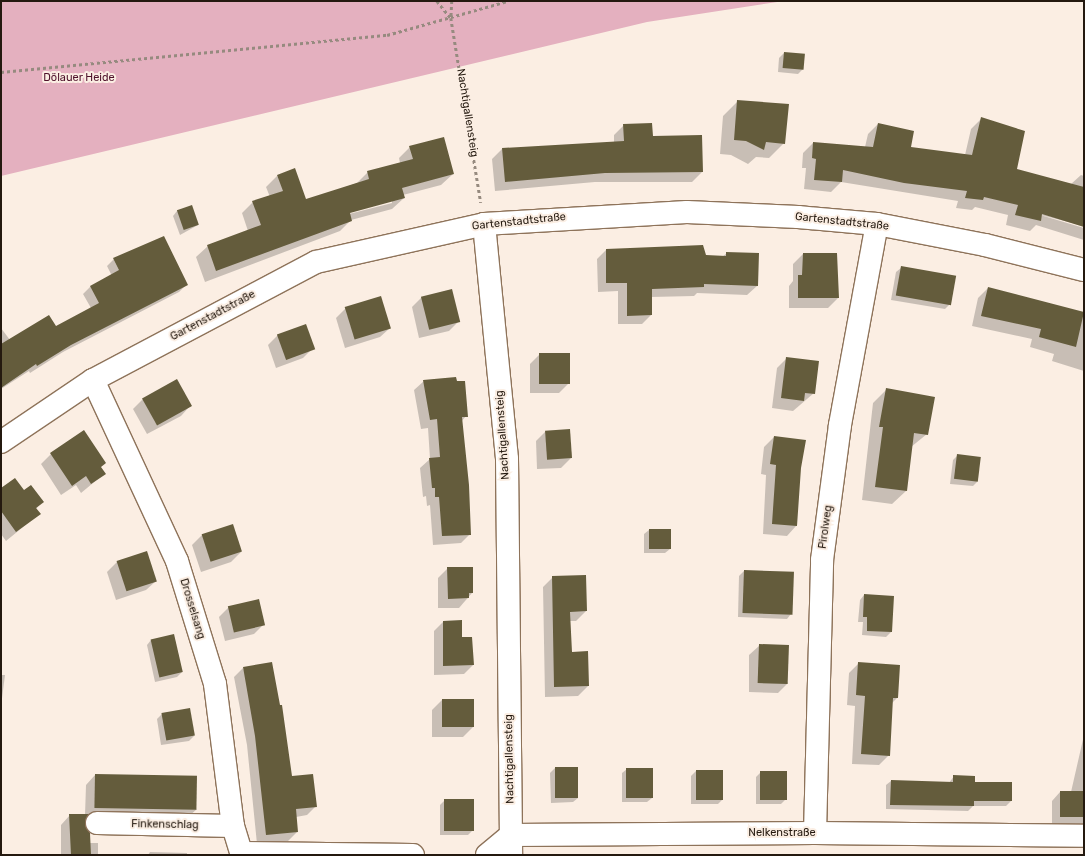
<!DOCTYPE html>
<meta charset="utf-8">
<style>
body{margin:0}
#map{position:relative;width:1085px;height:856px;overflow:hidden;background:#fbeee3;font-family:Rubik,sans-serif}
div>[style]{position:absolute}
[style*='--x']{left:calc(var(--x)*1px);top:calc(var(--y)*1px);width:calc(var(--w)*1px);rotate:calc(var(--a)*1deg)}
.forest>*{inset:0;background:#e4b0bf}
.shadow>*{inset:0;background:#0003}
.building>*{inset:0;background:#645c3c;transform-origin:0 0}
.path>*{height:2.5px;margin-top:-1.25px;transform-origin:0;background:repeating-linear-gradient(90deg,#968a7f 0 3px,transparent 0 6px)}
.roads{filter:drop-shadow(1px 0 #8e735a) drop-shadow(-1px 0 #8e735a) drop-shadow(0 1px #8e735a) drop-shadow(0 -1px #8e735a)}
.minor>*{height:22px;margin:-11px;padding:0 11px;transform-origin:11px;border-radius:11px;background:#fff}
span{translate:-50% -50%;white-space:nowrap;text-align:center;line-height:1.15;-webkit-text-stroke:4px #fbeee3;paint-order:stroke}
.park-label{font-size:11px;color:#4e112a}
.street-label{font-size:11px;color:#24190f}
.frame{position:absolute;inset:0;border:2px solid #24190f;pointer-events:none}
</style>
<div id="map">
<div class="forest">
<i style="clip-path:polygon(1px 1px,784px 1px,647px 22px,1px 176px)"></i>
</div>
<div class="shadow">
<i style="clip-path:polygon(784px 53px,803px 69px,798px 74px,778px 72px,779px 58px)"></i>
<i style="clip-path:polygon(738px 101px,784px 143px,769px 158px,756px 157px,748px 164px,731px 155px,720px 154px,723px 116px)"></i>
<i style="clip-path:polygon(981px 119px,1016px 170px,1071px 184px,1081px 175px,1084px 176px,1084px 226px,1037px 214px,1084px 228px,1084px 240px,1036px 225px,1030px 231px,1006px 225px,1008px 215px,975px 207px,972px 210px,956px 208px,958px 201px,841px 182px,831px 192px,804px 189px,806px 168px,802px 168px,803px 153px,813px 143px,865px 147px,868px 134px,878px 124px,910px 148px,965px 155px,971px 129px)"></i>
<i style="clip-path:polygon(624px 125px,652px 137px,702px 172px,692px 182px,595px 182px,495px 191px,492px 159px,502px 149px,614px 143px,614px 135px)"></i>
<i style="clip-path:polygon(evenodd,410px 147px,453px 174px,441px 185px,403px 195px,404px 198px,392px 209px,351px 220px,340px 231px,205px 282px,196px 257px,208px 246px,248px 231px,242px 213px,253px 202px,270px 197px,266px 187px,277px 176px,306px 201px,357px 183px,368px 172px,400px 163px,399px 158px,410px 147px,392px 201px,392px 203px,345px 215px,344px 213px,392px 201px)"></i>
<i style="clip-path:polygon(177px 211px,198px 225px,180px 235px,173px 216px)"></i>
<i style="clip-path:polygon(606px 250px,705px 256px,722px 257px,727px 253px,758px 254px,757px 286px,747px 295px,697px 293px,694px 296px,651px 297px,651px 315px,642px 324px,618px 324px,618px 291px,598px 292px,597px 259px)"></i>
<i style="clip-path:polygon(803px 254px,836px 254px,838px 298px,828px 308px,789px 308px,789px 286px,793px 281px,793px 264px)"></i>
<i style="clip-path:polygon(114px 259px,186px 285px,179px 292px,63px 352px,30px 373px,29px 371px,1px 389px,1px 328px,10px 340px,56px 327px,91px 308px,83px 294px,90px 287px,112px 276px,107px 266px)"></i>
<i style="clip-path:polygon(901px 268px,950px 304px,945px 309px,891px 300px,896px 272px)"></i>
<i style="clip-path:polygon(988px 288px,1084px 313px,1084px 371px,1052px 361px,1054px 354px,1030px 347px,1032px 339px,972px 326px,978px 298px)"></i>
<i style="clip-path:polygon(422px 297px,459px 321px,449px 331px,419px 338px,412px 307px)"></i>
<i style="clip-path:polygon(346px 308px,390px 328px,380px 337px,345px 348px,336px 318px)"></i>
<i style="clip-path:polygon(278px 335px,313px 348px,303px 358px,276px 368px,268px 345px)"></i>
<i style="clip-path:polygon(540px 354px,569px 383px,559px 393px,530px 393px,530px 364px)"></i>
<i style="clip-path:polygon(787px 358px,814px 393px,793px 411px,772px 408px,777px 368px)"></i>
<i style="clip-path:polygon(424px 381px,456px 382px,466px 416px,461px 422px,470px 534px,461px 543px,433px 545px,430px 505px,427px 506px,426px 496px,423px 497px,420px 468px,430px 459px,428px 428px,421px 429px,414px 390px)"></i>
<i style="clip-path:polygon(886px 390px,927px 434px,911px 447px,906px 491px,892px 504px,862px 500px,873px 403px)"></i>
<i style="clip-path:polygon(143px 399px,190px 406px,181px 416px,147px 434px,133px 409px)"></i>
<i style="clip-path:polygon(546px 431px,571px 458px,561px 468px,537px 469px,536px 441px)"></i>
<i style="clip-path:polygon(774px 437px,800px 468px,796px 526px,787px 536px,763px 534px,766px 475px,761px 474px,764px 447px)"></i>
<i style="clip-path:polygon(51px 454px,100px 468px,104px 474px,81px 493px,76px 485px,61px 495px,41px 464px)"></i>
<i style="clip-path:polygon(958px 455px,977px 482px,973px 486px,950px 484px,953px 460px)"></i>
<i style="clip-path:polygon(1px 489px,23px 491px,42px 502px,36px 509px,39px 514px,6px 541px,1px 534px)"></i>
<i style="clip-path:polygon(232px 526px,241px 552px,231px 562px,201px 572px,192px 545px,202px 535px)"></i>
<i style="clip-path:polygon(649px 530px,670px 549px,665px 553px,644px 553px,644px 534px)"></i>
<i style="clip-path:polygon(146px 552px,156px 581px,146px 590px,116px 600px,107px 572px,117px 562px)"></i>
<i style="clip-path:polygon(448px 568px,472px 593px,459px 608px,438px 608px,438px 578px)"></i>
<i style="clip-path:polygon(744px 571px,793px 573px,791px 614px,787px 619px,738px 617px,739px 576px)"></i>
<i style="clip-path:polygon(553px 577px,586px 611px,576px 621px,570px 621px,571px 653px,588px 686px,578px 696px,545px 697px,543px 587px)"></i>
<i style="clip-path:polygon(864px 595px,893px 597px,891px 632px,886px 637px,862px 635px,863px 622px,858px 622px,860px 600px)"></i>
<i style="clip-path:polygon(229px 607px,264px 624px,254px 634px,225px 641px,219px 617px)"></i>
<i style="clip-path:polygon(443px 622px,461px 638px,473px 665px,464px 674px,434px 675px,434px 631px)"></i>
<i style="clip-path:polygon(151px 640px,182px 672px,177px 677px,155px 682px,147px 645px)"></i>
<i style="clip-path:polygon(759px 646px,788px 683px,778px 693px,749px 692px,749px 655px)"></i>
<i style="clip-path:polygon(859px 663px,897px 698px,892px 703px,889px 755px,879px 765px,852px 764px,855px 706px,847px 705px,849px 673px)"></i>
<i style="clip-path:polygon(243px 668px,292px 777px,316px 806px,307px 815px,296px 817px,297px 832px,288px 841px,257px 844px,247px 745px,234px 677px)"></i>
<i style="clip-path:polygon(1px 675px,5px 675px,1px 706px)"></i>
<i style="clip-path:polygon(442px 700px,473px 727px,463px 737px,432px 737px,432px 710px)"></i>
<i style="clip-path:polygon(162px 714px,194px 736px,189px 741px,161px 745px,157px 719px)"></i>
<i style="clip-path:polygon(1084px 735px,1084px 825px,1052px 826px,1052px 801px,1060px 792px,1071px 792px)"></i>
<i style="clip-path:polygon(555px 768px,578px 798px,573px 802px,551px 803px,550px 773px)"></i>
<i style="clip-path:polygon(627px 769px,652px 798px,647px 802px,622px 802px,622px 773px)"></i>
<i style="clip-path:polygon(696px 771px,722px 800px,718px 804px,691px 804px,691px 776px)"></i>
<i style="clip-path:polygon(761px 772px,786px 799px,781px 804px,756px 804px,756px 777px)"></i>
<i style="clip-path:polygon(95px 775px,197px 809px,187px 818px,86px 818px,83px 823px,90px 843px,98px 843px,98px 855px,61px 855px,61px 825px,70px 815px,85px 815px,86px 785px)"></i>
<i style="clip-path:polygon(954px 776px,1011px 801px,1006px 806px,973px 806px,968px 811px,886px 809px,886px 785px,891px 781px,949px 783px)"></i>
<i style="clip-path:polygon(445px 800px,473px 830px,468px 835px,440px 835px,440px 805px)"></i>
<i style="clip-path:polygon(150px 852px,187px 853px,187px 855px,148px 855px)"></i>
</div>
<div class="building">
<i style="left:784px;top:52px;width:21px;height:16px;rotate:5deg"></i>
<i style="clip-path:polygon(737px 100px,789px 104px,785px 144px,766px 142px,764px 150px,746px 141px,734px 140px)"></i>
<i style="clip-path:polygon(981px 117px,1025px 131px,1017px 169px,1084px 187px,1084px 227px,1042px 214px,1041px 221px,1015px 215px,1018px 205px,984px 197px,983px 200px,965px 198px,967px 191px,904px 183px,843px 170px,842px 182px,814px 180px,816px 159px,812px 158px,813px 142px,873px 147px,878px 123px,914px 131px,911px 147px,972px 155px)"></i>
<i style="clip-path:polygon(652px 123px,653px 136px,702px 135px,703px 172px,605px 173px,505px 182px,502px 148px,624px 141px,623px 124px)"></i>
<i style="clip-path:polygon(444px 137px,454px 174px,402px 188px,405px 198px,350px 213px,352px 221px,216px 271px,207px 245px,261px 225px,252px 201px,283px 191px,277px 175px,295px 168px,306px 199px,369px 179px,367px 171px,413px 159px,409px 146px)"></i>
<i style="left:192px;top:205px;width:21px;height:16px;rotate:71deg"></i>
<i style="clip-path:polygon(164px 236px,188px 285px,71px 345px,37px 366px,36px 364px,1px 388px,1px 344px,49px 315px,56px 326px,99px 303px,90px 286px,119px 270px,113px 258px)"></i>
<i style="clip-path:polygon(703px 245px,706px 255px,726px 256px,726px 252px,759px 253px,758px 286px,704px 284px,704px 287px,652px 289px,652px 315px,627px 316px,627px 283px,606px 283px,606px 249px)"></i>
<i style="clip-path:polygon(803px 253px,837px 253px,839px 298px,798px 298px,798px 275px,802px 275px)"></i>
<i style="left:901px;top:266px;width:56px;height:30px;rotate:10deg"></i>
<i style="clip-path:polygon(988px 287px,1084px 312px,1076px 347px,1039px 337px,1041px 329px,981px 316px)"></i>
<i style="left:452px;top:289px;width:34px;height:32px;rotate:76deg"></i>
<i style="left:381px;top:296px;width:34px;height:38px;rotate:73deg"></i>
<i style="left:306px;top:324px;width:27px;height:31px;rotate:70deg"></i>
<i style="left:539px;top:353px;width:31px;height:31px"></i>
<i style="clip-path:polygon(786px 357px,819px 361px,815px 394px,805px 393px,804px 401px,781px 398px)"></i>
<i style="clip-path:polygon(456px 377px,457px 381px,465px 381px,468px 417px,462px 417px,469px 485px,471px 535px,442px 536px,439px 497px,435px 497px,435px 488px,432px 488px,429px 458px,440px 457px,437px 419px,430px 420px,423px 380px)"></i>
<i style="left:177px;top:379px;width:31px;height:40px;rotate:61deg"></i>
<i style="clip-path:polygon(886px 388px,935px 397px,928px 435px,914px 433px,907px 491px,875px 487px,883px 427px,879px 427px)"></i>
<i style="left:570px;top:429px;width:29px;height:25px;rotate:86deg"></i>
<i style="clip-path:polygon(84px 430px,106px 463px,101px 467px,106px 474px,91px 484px,86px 476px,72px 486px,50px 453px)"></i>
<i style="clip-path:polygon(774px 436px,806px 440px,801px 468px,797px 526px,772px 524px,776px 465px,770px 464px)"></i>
<i style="left:957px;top:454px;width:24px;height:25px;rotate:7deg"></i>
<i style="clip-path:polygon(15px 478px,24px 490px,31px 485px,44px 502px,36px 508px,41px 514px,16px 532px,1px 511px,1px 488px)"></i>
<i style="left:233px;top:524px;width:29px;height:33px;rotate:72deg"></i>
<i style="left:649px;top:529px;width:22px;height:20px"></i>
<i style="left:147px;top:551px;width:32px;height:32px;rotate:72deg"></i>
<i style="clip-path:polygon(447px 567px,473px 567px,473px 593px,469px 593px,469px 598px,448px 599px)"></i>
<i style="left:744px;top:570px;width:50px;height:43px;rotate:2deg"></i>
<i style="clip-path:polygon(586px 575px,587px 611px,570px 612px,572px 652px,588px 651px,589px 686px,554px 687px,552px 576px)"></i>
<i style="clip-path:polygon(864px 594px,894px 596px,892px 632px,867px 631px,867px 617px,863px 617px)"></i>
<i style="left:259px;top:599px;width:27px;height:32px;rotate:77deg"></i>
<i style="clip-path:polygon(462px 620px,462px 637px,472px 637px,474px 665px,443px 666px,443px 621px)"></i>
<i style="left:174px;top:634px;width:39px;height:24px;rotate:77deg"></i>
<i style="left:759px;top:644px;width:30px;height:39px;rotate:2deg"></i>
<i style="clip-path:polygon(272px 662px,280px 705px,282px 705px,292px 776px,313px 774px,317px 807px,296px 809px,298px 832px,266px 835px,255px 736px,243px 667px)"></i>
<i style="clip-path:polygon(858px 662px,900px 665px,898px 698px,893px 698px,890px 756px,861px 754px,865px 696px,856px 695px)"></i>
<i style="left:442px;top:699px;width:32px;height:28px"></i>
<i style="left:190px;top:708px;width:28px;height:29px;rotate:80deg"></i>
<i style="left:555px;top:767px;width:23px;height:31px"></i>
<i style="left:626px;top:768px;width:27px;height:30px"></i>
<i style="left:696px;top:770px;width:27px;height:30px"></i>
<i style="left:760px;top:771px;width:27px;height:29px"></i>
<i style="left:95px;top:774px;width:102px;height:34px;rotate:1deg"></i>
<i style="clip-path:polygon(953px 775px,975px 776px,975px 782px,1012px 782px,1012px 801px,974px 801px,974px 806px,890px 805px,891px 780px,953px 782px)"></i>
<i style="left:1060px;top:791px;width:24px;height:26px"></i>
<i style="left:444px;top:799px;width:30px;height:32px"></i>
<i style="clip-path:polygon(69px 814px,89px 814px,85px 823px,90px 833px,91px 855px,71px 855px)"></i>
</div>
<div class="path">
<i style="--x:437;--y:1;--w:22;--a:51"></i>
<i style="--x:452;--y:1;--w:17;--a:93"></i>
<i style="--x:451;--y:18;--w:187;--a:80.8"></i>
<i style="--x:1;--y:72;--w:388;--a:-5.5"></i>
<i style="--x:387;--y:35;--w:126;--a:-15.7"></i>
</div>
<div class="roads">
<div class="minor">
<i style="--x:484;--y:224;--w:236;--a:84.4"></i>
<i style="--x:507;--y:459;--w:396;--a:89.4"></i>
<i style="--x:93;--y:380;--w:200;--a:65.1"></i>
<i style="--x:177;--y:561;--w:129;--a:72.8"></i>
<i style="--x:215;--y:684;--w:143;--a:82.8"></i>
<i style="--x:233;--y:826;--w:30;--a:73"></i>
<i style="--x:1;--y:442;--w:111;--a:-34"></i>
<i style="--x:93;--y:380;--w:252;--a:-27.9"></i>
<i style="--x:316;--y:262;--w:172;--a:-12.7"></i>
<i style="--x:484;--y:224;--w:203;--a:-3.4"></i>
<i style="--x:687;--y:212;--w:111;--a:2.6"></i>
<i style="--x:798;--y:217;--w:79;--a:5.1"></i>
<i style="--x:877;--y:224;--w:110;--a:11"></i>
<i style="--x:985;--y:245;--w:102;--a:14.2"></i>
<i style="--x:97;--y:823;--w:136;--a:1.3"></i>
<i style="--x:815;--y:833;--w:273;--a:-88.5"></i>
<i style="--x:822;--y:560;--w:136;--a:-82.4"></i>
<i style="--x:840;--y:425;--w:204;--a:-79.6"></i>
<i style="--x:242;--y:853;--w:171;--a:0.7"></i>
<i style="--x:487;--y:855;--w:31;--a:-40"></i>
<i style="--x:511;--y:835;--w:304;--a:-0.4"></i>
<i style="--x:815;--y:833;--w:269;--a:0.6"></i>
</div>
</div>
<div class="park-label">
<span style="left:79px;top:78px">Dölauer Heide</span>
</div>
<div class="street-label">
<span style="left:467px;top:113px;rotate:81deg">Nachtigallensteig</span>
<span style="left:519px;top:222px;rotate:-6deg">Gartenstadtstraße</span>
<span style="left:842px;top:222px;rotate:6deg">Gartenstadtstraße</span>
<span style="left:213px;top:316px;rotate:-28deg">Gartenstadtstraße</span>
<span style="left:503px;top:435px;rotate:-94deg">Nachtigallensteig</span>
<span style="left:826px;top:527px;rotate:-82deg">Pirolweg</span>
<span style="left:192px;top:609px;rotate:73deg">Drosselsang</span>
<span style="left:510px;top:759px;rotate:-91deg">Nachtigallensteig</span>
<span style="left:165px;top:825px;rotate:1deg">Finkenschlag</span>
<span style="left:782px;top:833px">Nelkenstraße</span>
</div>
<div class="frame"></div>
</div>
